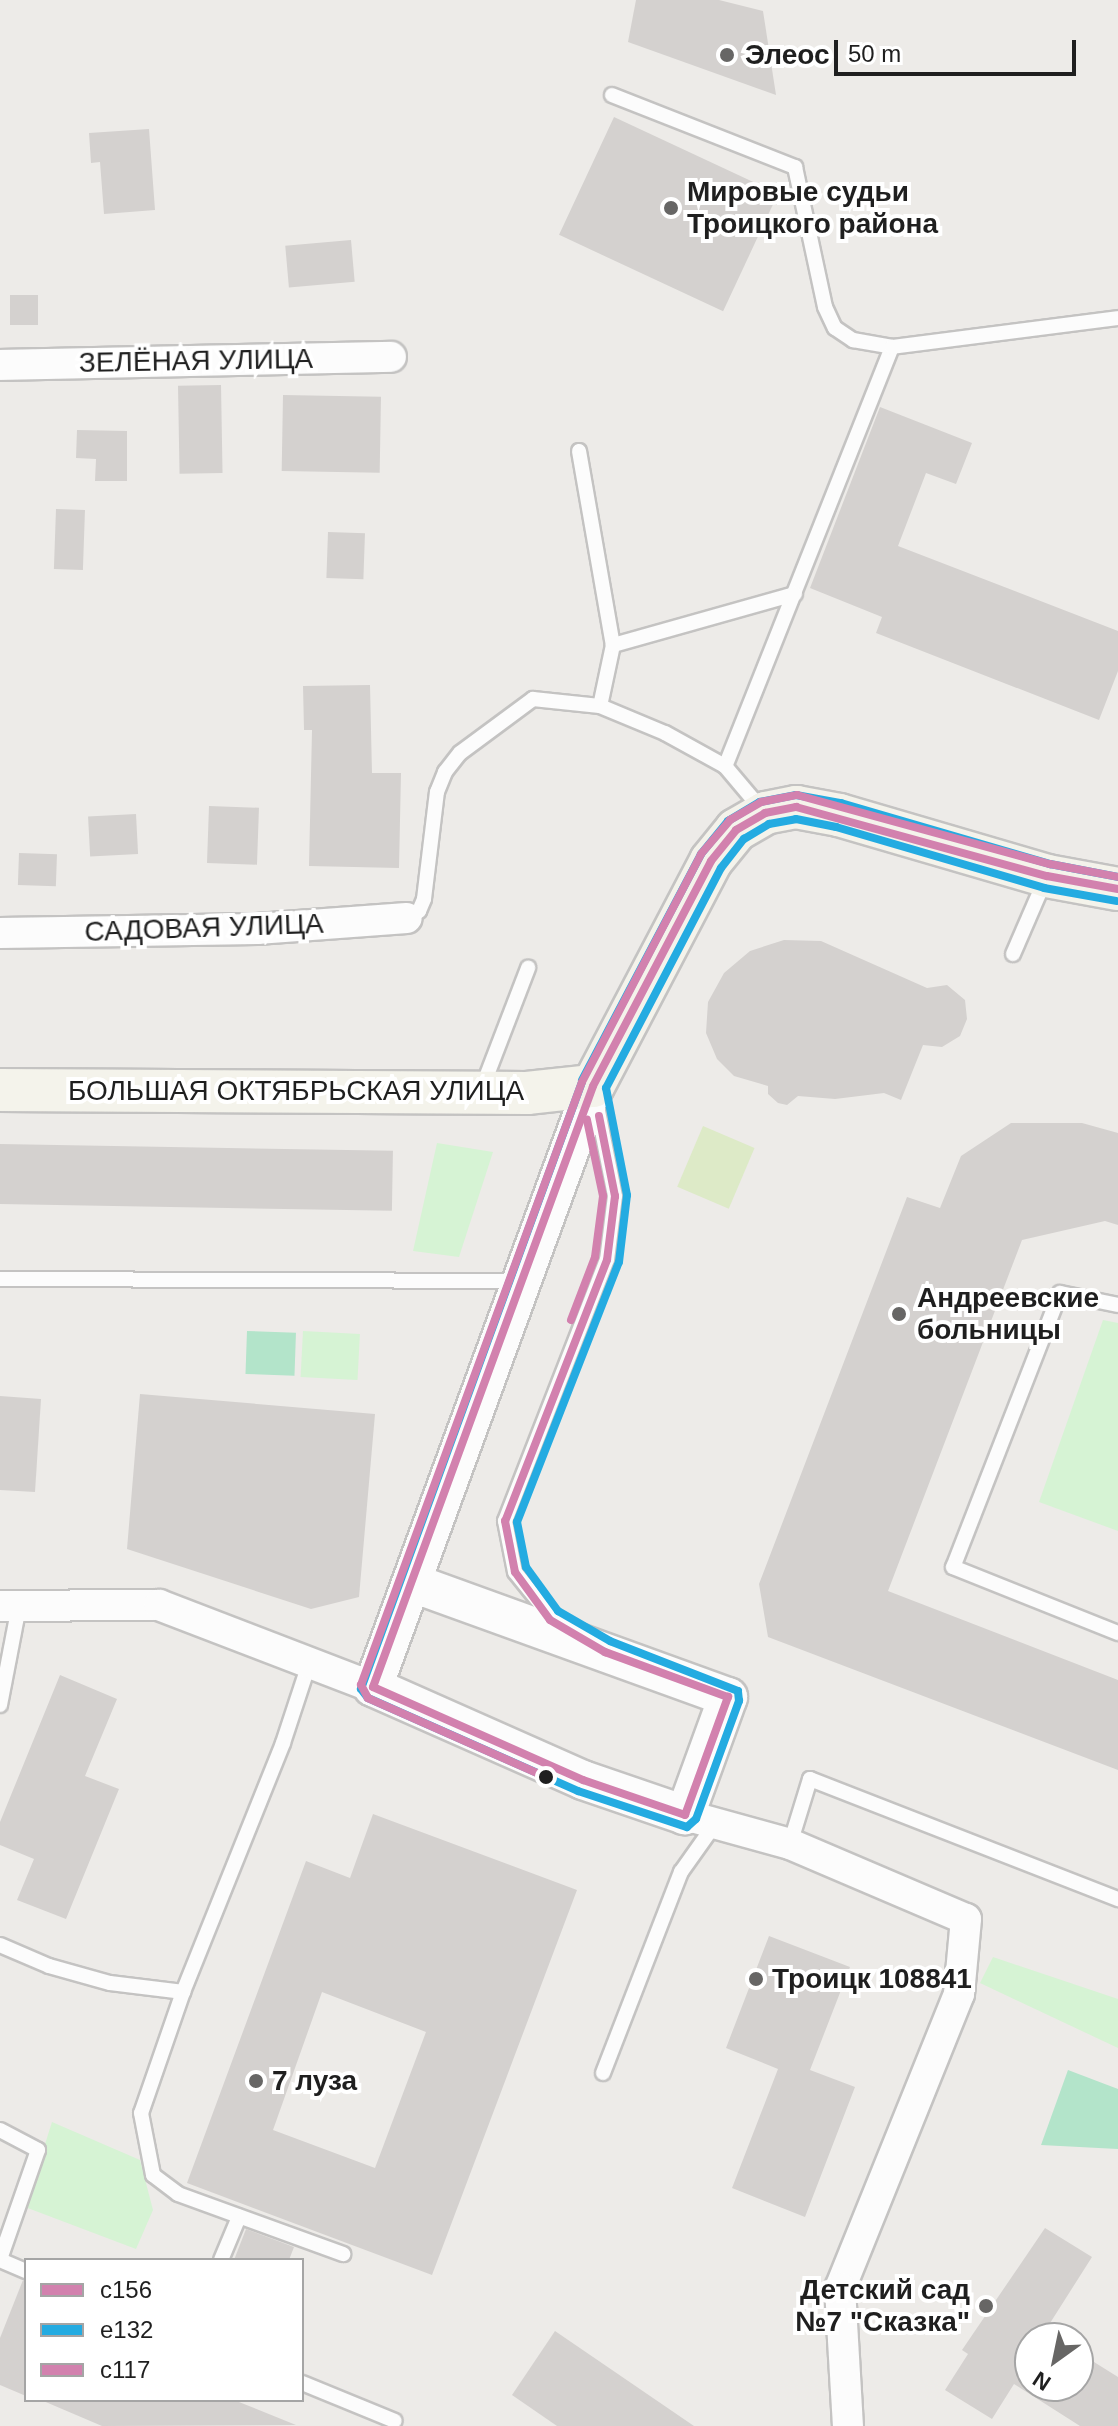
<!DOCTYPE html>
<meta charset="utf-8">
<style>
body{margin:0}
#map{position:relative;width:1118px;height:2426px;overflow:hidden;background:#edebe8;font-family:Arial,sans-serif}
div>[style]{position:absolute}
[style*='--x']{left:calc(var(--x)*1px);top:calc(var(--y)*1px);width:calc(var(--w)*1px);rotate:calc(var(--a)*1deg)}
.grass>*{inset:0;background:#ddeac7;transform-origin:0 0}
.park>*{inset:0;background:#d6f3d4;transform-origin:0 0}
.pitch>*{inset:0;background:#b3e4ca;transform-origin:0 0}
.building>*{inset:0;background:#d4d1cf;transform-origin:0 0}
.roads{filter:drop-shadow(2px 0 #c4c3c2) drop-shadow(-2px 0 #c4c3c2) drop-shadow(0 2px #c4c3c2) drop-shadow(0 -2px #c4c3c2)}
.service>*{height:14px;margin:-7px;padding:0 7px;transform-origin:7px;border-radius:7px;background:#fcfcfc}
.minor>*{height:30px;margin:-15px;padding:0 15px;transform-origin:15px;border-radius:15px;background:#fcfcfc}
.tertiary>*{height:38px;margin:-19px;padding:0 19px;transform-origin:19px;border-radius:19px;background:#fcfcfc}
.secondary>*{height:42px;margin:-21px;padding:0 21px;transform-origin:21px;border-radius:21px;background:#f4f3eb}
.bus-1>*{height:8px;margin:-4px;padding:0 4px;transform-origin:4px;border-radius:4px;background:#d281ae}
.bus-2>*{height:8px;margin:-4px;padding:0 4px;transform-origin:4px;border-radius:4px;background:#24abe1}
.bus-3>*{height:8px;margin:-4px;padding:0 4px;transform-origin:4px;border-radius:4px;background:#d281ae}
.dots>*{width:22px;height:22px;translate:-50% -50%;box-sizing:border-box;border:4px solid #fff;border-radius:50%}
span{translate:-50% -50%;white-space:nowrap;text-align:center;line-height:1.15;-webkit-text-stroke:8px #fff;paint-order:stroke}
.poi-label{font-size:28px;color:#1f1f1f;font-weight:700}
.left{translate:0 -50%;text-align:left}
.right{translate:-100% -50%;text-align:right}
.street-label{font-size:28px;color:#1f1f1f}
.legend{position:absolute;left:24px;top:2258px;width:280px;height:144px;box-sizing:border-box;background:#fff;border:2px solid #a5a5a5;margin:0;padding:10px 14px;list-style:none;font-size:24px;color:#1f1f1f}
.legend li{display:flex;align-items:center;gap:16px;height:40px}
.legend b{width:40px;border:2px solid #a5a5a5}
.north{position:absolute;left:1014px;top:2322px;width:80px;height:80px;box-sizing:border-box;background:#fff;border:2px solid #a5a5a5;border-radius:50%;rotate:213deg;font-size:22px;font-weight:700;line-height:32px;text-align:center;color:#1f1f1f}
.north::after{content:'';display:block;margin:auto;width:28px;height:36px;background:#676665;clip-path:polygon(50% 0,100% 100%,50% 72%,0 100%)}
.scale{position:absolute;left:834px;top:40px;width:242px;height:36px;box-sizing:border-box;border:4px solid #1f1f1f;border-top:0;padding-left:10px;font-size:24px;line-height:28px;white-space:nowrap;color:#1f1f1f;-webkit-text-stroke:6px #fff;paint-order:stroke}
</style>
<div id="map">
<div class="grass">
<i style="left:703px;top:1126px;width:56px;height:66px;rotate:23deg"></i>
</div>
<div class="park">
<i style="clip-path:polygon(437px 1143px,493px 1152px,459px 1257px,413px 1251px)"></i>
<i style="clip-path:polygon(1103px 1320px,1118px 1323px,1118px 1531px,1039px 1502px)"></i>
<i style="left:303px;top:1331px;width:57px;height:46px;rotate:3deg"></i>
<i style="clip-path:polygon(993px 1957px,1118px 1999px,1118px 2048px,980px 1983px)"></i>
<i style="clip-path:polygon(52px 2122px,140px 2160px,153px 2210px,136px 2249px,25px 2207px)"></i>
</div>
<div class="pitch">
<i style="left:247px;top:1331px;width:49px;height:43px;rotate:2deg"></i>
<i style="clip-path:polygon(1068px 2070px,1118px 2089px,1118px 2149px,1041px 2145px)"></i>
</div>
<div class="building">
<i style="clip-path:polygon(636px 0,719px 0,763px 11px,776px 95px,628px 42px)"></i>
<i style="left:614px;top:117px;width:181px;height:130px;rotate:25deg"></i>
<i style="clip-path:polygon(149px 129px,155px 210px,104px 214px,100px 162px,91px 163px,89px 133px)"></i>
<i style="left:351px;top:240px;width:42px;height:66px;rotate:85deg"></i>
<i style="left:10px;top:295px;width:28px;height:30px"></i>
<i style="left:221px;top:385px;width:88px;height:43px;rotate:89deg"></i>
<i style="left:283px;top:395px;width:98px;height:76px;rotate:1deg"></i>
<i style="clip-path:polygon(880px 407px,972px 443px,956px 484px,926px 473px,898px 546px,1118px 631px,1118px 671px,1099px 720px,876px 633px,882px 617px,810px 588px)"></i>
<i style="clip-path:polygon(77px 430px,127px 431px,127px 481px,95px 481px,96px 459px,76px 458px)"></i>
<i style="left:56px;top:509px;width:29px;height:60px;rotate:2deg"></i>
<i style="left:328px;top:532px;width:37px;height:46px;rotate:2deg"></i>
<i style="clip-path:polygon(370px 685px,372px 773px,401px 773px,399px 868px,309px 866px,312px 730px,304px 730px,303px 686px)"></i>
<i style="left:209px;top:806px;width:50px;height:57px;rotate:2deg"></i>
<i style="left:136px;top:814px;width:40px;height:48px;rotate:87deg"></i>
<i style="left:19px;top:853px;width:38px;height:32px;rotate:2deg"></i>
<i style="clip-path:polygon(784px 940px,821px 941px,927px 988px,947px 985px,965px 1000px,967px 1019px,960px 1036px,942px 1047px,923px 1045px,901px 1100px,884px 1093px,835px 1099px,798px 1096px,787px 1105px,778px 1103px,768px 1094px,768px 1086px,734px 1076px,717px 1059px,706px 1033px,708px 1002px,724px 973px,750px 951px)"></i>
<i style="clip-path:polygon(1011px 1123px,1082px 1123px,1118px 1133px,1118px 1225px,1105px 1221px,1022px 1240px,888px 1591px,1118px 1680px,1118px 1770px,768px 1637px,759px 1584px,907px 1197px,940px 1208px,961px 1156px)"></i>
<i style="left:0;top:1144px;width:393px;height:60px;rotate:1deg"></i>
<i style="clip-path:polygon(140px 1394px,375px 1414px,359px 1597px,311px 1609px,127px 1549px)"></i>
<i style="clip-path:polygon(0 1396px,41px 1399px,35px 1492px,0 1490px)"></i>
<i style="clip-path:polygon(60px 1675px,117px 1699px,85px 1776px,119px 1789px,66px 1919px,17px 1900px,34px 1859px,0 1845px,0 1822px)"></i>
<i style="clip-path:polygon(evenodd,373px 1814px,577px 1890px,432px 2275px,187px 2183px,306px 1861px,350px 1878px,373px 1814px,322px 1992px,426px 2032px,375px 2168px,273px 2130px,322px 1992px)"></i>
<i style="clip-path:polygon(769px 1936px,850px 1967px,810px 2070px,855px 2087px,805px 2217px,732px 2188px,778px 2069px,726px 2048px)"></i>
<i style="clip-path:polygon(1045px 2228px,1092px 2257px,1045px 2331px,1056px 2338px,1030px 2338px,1030px 2386px,1078px 2386px,1078px 2352px,1118px 2377px,1118px 2426px,1080px 2426px,1014px 2384px,992px 2419px,945px 2390px,968px 2354px,962px 2350px)"></i>
<i style="clip-path:polygon(246px 2229px,294px 2247px,289px 2260px,234px 2260px)"></i>
<i style="clip-path:polygon(23px 2280px,26px 2281px,26px 2396px,0 2385px,0 2338px)"></i>
<i style="clip-path:polygon(555px 2331px,694px 2426px,557px 2426px,512px 2395px)"></i>
<i style="clip-path:polygon(41px 2400px,234px 2400px,296px 2425px,102px 2426px)"></i>
</div>
<div class="roads">
<div class="service">
<i style="--x:612;--y:95;--w:197;--a:21.5"></i>
<i style="--x:795;--y:167;--w:143;--a:77.9"></i>
<i style="--x:825;--y:307;--w:23;--a:65"></i>
<i style="--x:835;--y:328;--w:22;--a:34"></i>
<i style="--x:853;--y:340;--w:40;--a:10"></i>
<i style="--x:892;--y:347;--w:451;--a:111.7"></i>
<i style="--x:892;--y:347;--w:228;--a:-7.3"></i>
<i style="--x:579;--y:451;--w:197;--a:80.1"></i>
<i style="--x:613;--y:645;--w:62;--a:102"></i>
<i style="--x:613;--y:645;--w:189;--a:-15.7"></i>
<i style="--x:407;--y:918;--w:14;--a:-30"></i>
<i style="--x:419;--y:911;--w:13;--a:-67"></i>
<i style="--x:424;--y:899;--w:108;--a:-83.1"></i>
<i style="--x:437;--y:792;--w:22;--a:-68"></i>
<i style="--x:445;--y:772;--w:24;--a:-52"></i>
<i style="--x:460;--y:753;--w:91;--a:-36.5"></i>
<i style="--x:533;--y:699;--w:67;--a:6"></i>
<i style="--x:600;--y:706;--w:70;--a:22.6"></i>
<i style="--x:665;--y:733;--w:68;--a:28.8"></i>
<i style="--x:725;--y:766;--w:57;--a:49.9"></i>
<i style="--x:1013;--y:954;--w:81;--a:-66.6"></i>
<i style="--x:482;--y:1088;--w:129;--a:-69"></i>
<i style="--x:0;--y:1279;--w:518;--a:0.22"></i>
<i style="--x:1118;--y:1305;--w:59;--a:-168.3"></i>
<i style="--x:1060;--y:1293;--w:294;--a:111.3"></i>
<i style="--x:953;--y:1567;--w:178;--a:21.8"></i>
<i style="--x:556;--y:1623;--w:65;--a:-128.8"></i>
<i style="--x:515;--y:1572;--w:52;--a:-101.1"></i>
<i style="--x:505;--y:1521;--w:280;--a:-68.7"></i>
<i style="--x:607;--y:1260;--w:64;--a:-82.9"></i>
<i style="--x:615;--y:1196;--w:92;--a:-101.3"></i>
<i style="--x:0;--y:1705;--w:101;--a:-79.1"></i>
<i style="--x:790;--y:1844;--w:68;--a:-72.9"></i>
<i style="--x:810;--y:1779;--w:331;--a:21.3"></i>
<i style="--x:0;--y:1945;--w:53;--a:23.2"></i>
<i style="--x:49;--y:1966;--w:63;--a:15.6"></i>
<i style="--x:110;--y:1983;--w:74;--a:7"></i>
<i style="--x:183;--y:1992;--w:268;--a:-68.1"></i>
<i style="--x:283;--y:1743;--w:86;--a:-71.8"></i>
<i style="--x:183;--y:1992;--w:128;--a:109.1"></i>
<i style="--x:141;--y:2113;--w:63;--a:79"></i>
<i style="--x:153;--y:2175;--w:31;--a:37"></i>
<i style="--x:178;--y:2194;--w:176;--a:20"></i>
<i style="--x:603;--y:2073;--w:216;--a:-68.8"></i>
<i style="--x:681;--y:1872;--w:59;--a:-54.7"></i>
<i style="--x:0;--y:2130;--w:43;--a:27.8"></i>
<i style="--x:38;--y:2150;--w:115;--a:109.2"></i>
<i style="--x:0;--y:2260;--w:28;--a:23"></i>
<i style="--x:221;--y:2260;--w:47;--a:-67.3"></i>
<i style="--x:302;--y:2383;--w:100;--a:22.2"></i>
</div>
<div class="minor">
<i style="--x:0;--y:365;--w:391;--a:-1.2"></i>
<i style="--x:0;--y:933;--w:257;--a:-0.9"></i>
<i style="--x:257;--y:929;--w:150;--a:-4.2"></i>
<i style="--x:0;--y:1606;--w:159;--a:-0.4"></i>
<i style="--x:159;--y:1605;--w:229;--a:21"></i>
<i style="--x:685;--y:1815;--w:109;--a:15.4"></i>
<i style="--x:790;--y:1844;--w:191;--a:23.1"></i>
<i style="--x:966;--y:1919;--w:75;--a:95.3"></i>
<i style="--x:959;--y:1994;--w:317;--a:112"></i>
<i style="--x:840;--y:2288;--w:138;--a:86.7"></i>
</div>
<div class="tertiary">
<i style="--x:413;--y:1583;--w:335;--a:19.9"></i>
<i style="--x:728;--y:1697;--w:126;--a:110"></i>
<i style="--x:685;--y:1815;--w:108;--a:-161.1"></i>
<i style="--x:583;--y:1780;--w:230;--a:-156.1"></i>
<i style="--x:373;--y:1687;--w:640;--a:-69.89"></i>
</div>
<div class="secondary">
<i style="--x:0;--y:1090;--w:527;--a:0.33"></i>
<i style="--x:527;--y:1093;--w:66;--a:-6.1"></i>
<i style="--x:593;--y:1086;--w:254;--a:-62.3"></i>
<i style="--x:711;--y:861;--w:40;--a:-51"></i>
<i style="--x:736;--y:830;--w:34;--a:-30"></i>
<i style="--x:765;--y:813;--w:32;--a:-11"></i>
<i style="--x:796;--y:807;--w:44;--a:10.5"></i>
<i style="--x:839;--y:815;--w:217;--a:16.3"></i>
<i style="--x:1047;--y:876;--w:72;--a:10.4"></i>
</div>
</div>
<div class="bus-1">
<i style="--x:599;--y:1116;--w:82;--a:78.7"></i>
<i style="--x:615;--y:1196;--w:64;--a:97.1"></i>
<i style="--x:607;--y:1260;--w:280;--a:111.3"></i>
<i style="--x:505;--y:1521;--w:52;--a:78.9"></i>
<i style="--x:515;--y:1572;--w:59;--a:53.9"></i>
<i style="--x:550;--y:1620;--w:64;--a:30.2"></i>
<i style="--x:605;--y:1652;--w:131;--a:20.1"></i>
<i style="--x:373;--y:1687;--w:640;--a:-69.89"></i>
<i style="--x:593;--y:1086;--w:254;--a:-62.3"></i>
<i style="--x:711;--y:861;--w:40;--a:-51"></i>
<i style="--x:736;--y:830;--w:34;--a:-30"></i>
<i style="--x:765;--y:813;--w:32;--a:-11"></i>
<i style="--x:796;--y:807;--w:260;--a:15.4"></i>
<i style="--x:1047;--y:876;--w:72;--a:10.4"></i>
<i style="--x:373;--y:1687;--w:230;--a:23.9"></i>
<i style="--x:583;--y:1780;--w:108;--a:18.9"></i>
<i style="--x:685;--y:1815;--w:126;--a:-70"></i>
</div>
<div class="bus-2">
<i style="--x:582;--y:1080;--w:255;--a:-62.2"></i>
<i style="--x:701;--y:854;--w:43;--a:-50.7"></i>
<i style="--x:728;--y:821;--w:37;--a:-31"></i>
<i style="--x:760;--y:802;--w:37;--a:-11"></i>
<i style="--x:796;--y:795;--w:46;--a:10.1"></i>
<i style="--x:841;--y:803;--w:218;--a:16.3"></i>
<i style="--x:1050;--y:864;--w:69;--a:10.8"></i>
<i style="--x:582;--y:1082;--w:646;--a:110.01"></i>
<i style="--x:361;--y:1689;--w:11;--a:52"></i>
<i style="--x:368;--y:1698;--w:230;--a:23.9"></i>
<i style="--x:578;--y:1791;--w:115;--a:18.3"></i>
<i style="--x:687;--y:1827;--w:12;--a:-42"></i>
<i style="--x:696;--y:1819;--w:126;--a:-70"></i>
<i style="--x:739;--y:1701;--w:10;--a:-96"></i>
<i style="--x:738;--y:1691;--w:137;--a:-158.7"></i>
<i style="--x:610;--y:1641;--w:60;--a:-150"></i>
<i style="--x:558;--y:1611;--w:54;--a:-126"></i>
<i style="--x:526;--y:1567;--w:46;--a:-101.3"></i>
<i style="--x:517;--y:1522;--w:279;--a:-68.6"></i>
<i style="--x:619;--y:1262;--w:67;--a:-83.2"></i>
<i style="--x:627;--y:1195;--w:109;--a:-101.1"></i>
<i style="--x:606;--y:1088;--w:248;--a:-62.4"></i>
<i style="--x:721;--y:868;--w:37;--a:-52"></i>
<i style="--x:744;--y:839;--w:29;--a:-31"></i>
<i style="--x:769;--y:824;--w:27;--a:-10"></i>
<i style="--x:796;--y:819;--w:41;--a:11.3"></i>
<i style="--x:836;--y:827;--w:217;--a:16.3"></i>
<i style="--x:1044;--y:888;--w:73;--a:10.2"></i>
</div>
<div class="bus-3">
<i style="--x:571;--y:1320;--w:67;--a:-69.1"></i>
<i style="--x:595;--y:1257;--w:62;--a:-82.5"></i>
<i style="--x:603;--y:1196;--w:78;--a:-101.9"></i>
<i style="--x:546;--y:1777;--w:195;--a:-156.1"></i>
<i style="--x:368;--y:1698;--w:15;--a:-118"></i>
<i style="--x:361;--y:1685;--w:642;--a:-69.87"></i>
<i style="--x:582;--y:1082;--w:257;--a:-62.4"></i>
<i style="--x:701;--y:854;--w:45;--a:-49.5"></i>
<i style="--x:730;--y:820;--w:36;--a:-30"></i>
<i style="--x:761;--y:802;--w:37;--a:-11"></i>
<i style="--x:797;--y:795;--w:262;--a:15.3"></i>
<i style="--x:1050;--y:864;--w:69;--a:10.8"></i>
</div>
<div class="dots">
<i style="left:727px;top:55px;background:#676665"></i>
<i style="left:671px;top:208px;background:#676665"></i>
<i style="left:899px;top:1314px;background:#676665"></i>
<i style="left:546px;top:1777px;background:#1f1f1f"></i>
<i style="left:756px;top:1979px;background:#676665"></i>
<i style="left:256px;top:2081px;background:#676665"></i>
<i style="left:986px;top:2306px;background:#676665"></i>
</div>
<div class="poi-label">
<span class="left" style="left:745px;top:55px">Элеос</span>
<span class="left" style="left:687px;top:208px">Мировые судьи<br>Троицкого района</span>
<span class="left" style="left:917px;top:1314px">Андреевские<br>больницы</span>
<span class="left" style="left:772px;top:1979px">Троицк 108841</span>
<span class="left" style="left:272px;top:2081px">7 луза</span>
<span class="right" style="left:970px;top:2306px">Детский сад<br>№7 "Сказка"</span>
</div>
<div class="street-label">
<span style="left:196px;top:361px;rotate:-1deg">ЗЕЛЁНАЯ УЛИЦА</span>
<span style="left:204px;top:928px;rotate:-2deg">САДОВАЯ УЛИЦА</span>
<span style="left:296px;top:1091px">БОЛЬШАЯ ОКТЯБРЬСКАЯ УЛИЦА</span>
</div>
<ul class="legend">
<li><b style="height:10px;background:#d281ae"></b>с156</li>
<li><b style="height:10px;background:#24abe1"></b>е132</li>
<li><b style="height:10px;background:#d281ae"></b>с117</li>
</ul>
<div class="north">N</div>
<div class="scale">50 m</div>
</div>
